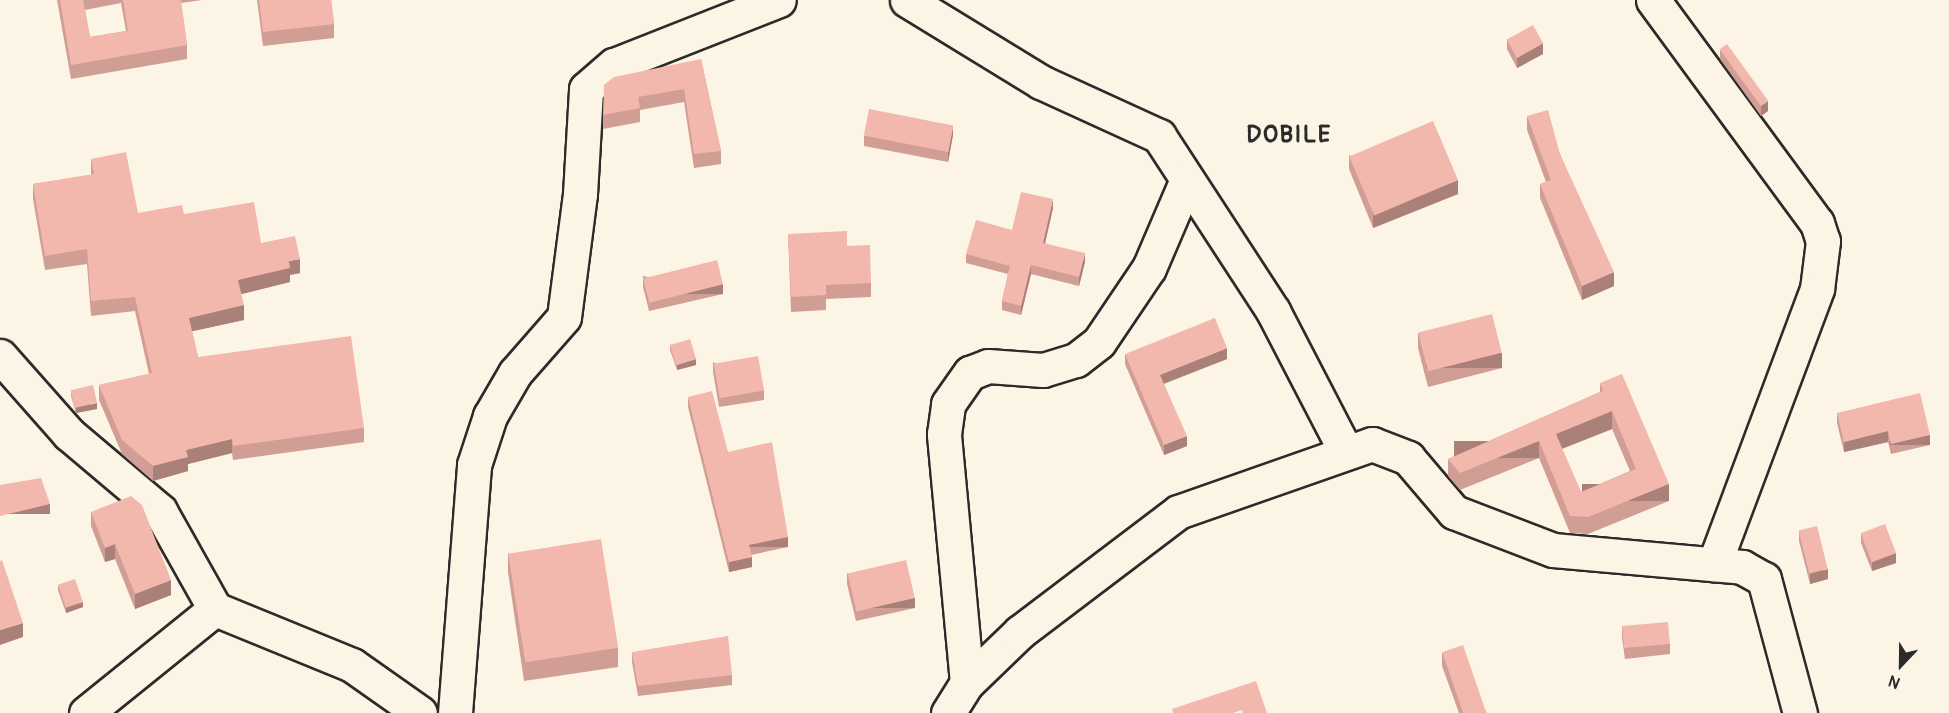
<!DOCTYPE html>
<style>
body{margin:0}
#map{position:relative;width:1949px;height:713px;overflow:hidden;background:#fcf5e5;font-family:Pangolin,sans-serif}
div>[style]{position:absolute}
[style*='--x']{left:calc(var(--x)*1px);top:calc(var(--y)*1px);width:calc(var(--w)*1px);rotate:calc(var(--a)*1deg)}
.roads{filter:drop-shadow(2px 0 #2b2b2b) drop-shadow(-2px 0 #2b2b2b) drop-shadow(0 2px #2b2b2b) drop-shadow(0 -2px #2b2b2b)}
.minor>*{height:33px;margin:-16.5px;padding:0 16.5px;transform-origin:16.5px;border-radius:16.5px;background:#fcf5e5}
.wall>*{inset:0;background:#d19e95}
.shaded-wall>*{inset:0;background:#aa8179;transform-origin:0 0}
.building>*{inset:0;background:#f3b8ad;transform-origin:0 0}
span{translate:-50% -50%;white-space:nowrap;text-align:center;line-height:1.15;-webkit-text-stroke:4.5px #fcf5e5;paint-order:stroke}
.district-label{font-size:24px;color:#2b2b2b;font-weight:700;letter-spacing:1.5px}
.north{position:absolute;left:1871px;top:635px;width:60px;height:60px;-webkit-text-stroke:4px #fcf5e5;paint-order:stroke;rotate:202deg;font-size:16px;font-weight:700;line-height:24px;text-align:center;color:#2b2b2b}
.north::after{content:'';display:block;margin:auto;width:21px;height:27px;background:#2b2b2b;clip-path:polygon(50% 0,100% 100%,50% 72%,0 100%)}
</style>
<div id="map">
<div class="roads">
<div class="minor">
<i style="--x:907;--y:0;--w:157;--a:31.5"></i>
<i style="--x:1041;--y:82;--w:130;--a:24.6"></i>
<i style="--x:1159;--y:136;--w:209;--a:56.9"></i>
<i style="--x:1273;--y:311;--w:157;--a:62.6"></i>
<i style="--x:1653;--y:0;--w:277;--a:53.7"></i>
<i style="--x:1817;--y:223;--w:19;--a:72"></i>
<i style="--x:1823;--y:241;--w:48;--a:97.1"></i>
<i style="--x:1817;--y:289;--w:294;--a:110.5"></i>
<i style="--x:0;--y:356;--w:104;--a:48.5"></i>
<i style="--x:69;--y:434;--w:119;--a:40.2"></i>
<i style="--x:160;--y:511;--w:112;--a:60.7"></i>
<i style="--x:215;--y:609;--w:148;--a:22.2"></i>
<i style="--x:352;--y:665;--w:83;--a:35.2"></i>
<i style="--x:967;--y:683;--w:250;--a:-95.3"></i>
<i style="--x:944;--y:434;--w:30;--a:-82"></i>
<i style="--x:948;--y:404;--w:38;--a:-55"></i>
<i style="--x:970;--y:373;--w:19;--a:-21"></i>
<i style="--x:988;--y:366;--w:55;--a:4.2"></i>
<i style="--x:1043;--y:370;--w:34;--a:-17"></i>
<i style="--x:1076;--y:360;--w:29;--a:-38"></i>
<i style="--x:1099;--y:342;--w:89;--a:-56"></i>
<i style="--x:1149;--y:268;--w:91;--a:-66.8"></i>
<i style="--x:86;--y:713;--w:166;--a:-38.9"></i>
<i style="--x:455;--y:713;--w:249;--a:-85.6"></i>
<i style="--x:474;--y:465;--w:52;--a:-71.9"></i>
<i style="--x:490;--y:416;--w:50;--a:-59.8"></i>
<i style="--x:515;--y:373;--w:74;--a:-48.8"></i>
<i style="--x:564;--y:317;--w:124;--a:-82.6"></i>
<i style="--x:580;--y:194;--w:105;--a:-86.7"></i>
<i style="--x:586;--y:89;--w:37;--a:-41"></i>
<i style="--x:614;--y:65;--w:177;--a:-21.5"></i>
<i style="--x:948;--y:713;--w:36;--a:-58"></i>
<i style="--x:967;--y:683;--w:74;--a:-43.9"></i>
<i style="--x:1020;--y:632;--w:198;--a:-37.2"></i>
<i style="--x:1178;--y:512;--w:206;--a:-19.3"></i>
<i style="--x:1372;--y:444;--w:39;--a:21"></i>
<i style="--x:1408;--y:458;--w:71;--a:49.6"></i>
<i style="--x:1454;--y:512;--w:106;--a:21"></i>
<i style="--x:1553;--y:550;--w:190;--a:5.1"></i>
<i style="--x:1742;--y:567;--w:25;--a:29"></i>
<i style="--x:1764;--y:579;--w:139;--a:75"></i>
</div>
</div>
<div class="wall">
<i style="clip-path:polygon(evenodd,57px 0,202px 0,181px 3px,187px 45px,187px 59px,71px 79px,57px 0,121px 3px,126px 31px,90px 37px,85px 10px,121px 3px)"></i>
<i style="clip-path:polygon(257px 0,331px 0,334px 24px,334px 38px,263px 46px)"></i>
<i style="clip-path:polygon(1507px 39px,1543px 54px,1517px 68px,1507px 49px)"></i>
<i style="clip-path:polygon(1720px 49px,1768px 111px,1761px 116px,1720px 59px)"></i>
<i style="clip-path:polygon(701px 59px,721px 151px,721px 164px,694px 168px,684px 102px,640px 110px,640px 122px,603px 129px,603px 115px)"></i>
<i style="clip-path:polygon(1527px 116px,1560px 154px,1614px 286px,1582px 300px,1540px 198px,1540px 184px,1546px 182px,1527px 130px)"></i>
<i style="clip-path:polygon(953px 135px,948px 162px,864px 146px,864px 136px)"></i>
<i style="clip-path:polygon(1349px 155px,1458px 194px,1373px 228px,1349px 169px)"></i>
<i style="clip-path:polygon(91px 159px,138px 213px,184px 214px,261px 243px,300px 273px,290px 275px,290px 282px,241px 294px,244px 320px,192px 331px,198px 357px,364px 428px,364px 442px,233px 460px,232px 453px,188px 464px,188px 471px,153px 481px,122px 454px,99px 400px,99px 385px,149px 374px,135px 311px,91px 316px,87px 264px,45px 270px,33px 199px,33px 184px,91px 175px)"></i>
<i style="clip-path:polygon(1053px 208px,1045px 243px,1085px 262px,1079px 286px,1031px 274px,1021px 315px,1002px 310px,1002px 301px,1008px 274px,966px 263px,966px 254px,1012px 230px)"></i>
<i style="clip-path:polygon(788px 234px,847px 246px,871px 283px,871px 297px,826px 299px,826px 310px,791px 312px)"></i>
<i style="clip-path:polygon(643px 276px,723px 294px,649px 311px,643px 287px)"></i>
<i style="clip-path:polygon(1418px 333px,1502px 368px,1428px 387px,1418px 348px)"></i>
<i style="clip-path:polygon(670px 344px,696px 365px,677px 370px,670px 350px)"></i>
<i style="clip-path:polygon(1125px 354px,1227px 359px,1164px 384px,1187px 446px,1164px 455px,1125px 364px)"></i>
<i style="clip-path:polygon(713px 362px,764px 390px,764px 400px,719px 407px,713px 372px)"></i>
<i style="clip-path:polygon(evenodd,1600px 383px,1669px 501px,1588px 534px,1570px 533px,1539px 458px,1460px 490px,1448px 476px,1448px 459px,1600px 392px,1600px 383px,1612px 429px,1630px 471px,1581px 492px,1562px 449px,1612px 429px)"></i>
<i style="clip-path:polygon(71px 391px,97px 409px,76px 413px,71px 396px)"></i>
<i style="clip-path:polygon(688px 397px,728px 452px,788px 547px,751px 555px,752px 567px,729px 572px,688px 407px)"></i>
<i style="clip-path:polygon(1837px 413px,1930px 445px,1891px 454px,1888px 442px,1844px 452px,1837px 423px)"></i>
<i style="clip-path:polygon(91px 512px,171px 595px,135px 609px,115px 559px,105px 562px,91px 526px)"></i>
<i style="clip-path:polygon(1799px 531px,1828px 579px,1810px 584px,1799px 541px)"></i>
<i style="clip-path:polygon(1861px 533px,1896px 563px,1872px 571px,1861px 543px)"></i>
<i style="clip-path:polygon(508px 553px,618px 648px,618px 667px,524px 681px,508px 572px)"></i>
<i style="clip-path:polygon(847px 573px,915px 608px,856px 621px,847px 584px)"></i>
<i style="clip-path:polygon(58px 585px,83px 607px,66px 613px,58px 590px)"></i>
<i style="clip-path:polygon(1622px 627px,1670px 644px,1670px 654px,1625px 659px,1622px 638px)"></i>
<i style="clip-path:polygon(632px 652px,732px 675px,732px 685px,638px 696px,632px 662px)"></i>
<i style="clip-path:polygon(1442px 652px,1487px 713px,1459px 713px,1442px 666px)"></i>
</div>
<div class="shaded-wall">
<i style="clip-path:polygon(1543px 43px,1543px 54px,1517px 68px,1517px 58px)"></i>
<i style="clip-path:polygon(1768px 101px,1768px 111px,1761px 116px,1761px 106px)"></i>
<i style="clip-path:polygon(953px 125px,953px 135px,948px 162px,948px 152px)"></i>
<i style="clip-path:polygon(1458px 180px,1458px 194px,1373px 228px,1373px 213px)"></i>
<i style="clip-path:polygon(1053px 199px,1053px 208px,1043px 252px,1043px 243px)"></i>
<i style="clip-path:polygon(1085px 253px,1085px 262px,1079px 286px,1079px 277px)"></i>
<i style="clip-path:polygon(300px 259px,300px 273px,290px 275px,290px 282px,238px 295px,238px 280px,289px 261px)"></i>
<i style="clip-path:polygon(1031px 265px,1031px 274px,1021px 315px,1021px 306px)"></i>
<i style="clip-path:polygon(1614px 272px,1614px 286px,1582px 300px,1582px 286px)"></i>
<i style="left:723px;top:284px;width:10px;height:76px;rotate:90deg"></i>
<i style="clip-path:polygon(244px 305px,244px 320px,189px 332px,189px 318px)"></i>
<i style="clip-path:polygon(1227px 348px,1227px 359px,1160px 385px,1160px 375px)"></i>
<i style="left:1502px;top:353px;width:15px;height:76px;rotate:90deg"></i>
<i style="clip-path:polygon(696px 359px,696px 365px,677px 370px,677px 365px)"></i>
<i style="clip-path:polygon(97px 403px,97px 409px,76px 413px,76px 408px)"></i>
<i style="clip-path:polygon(1612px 411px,1612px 429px,1556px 451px,1556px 434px)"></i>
<i style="clip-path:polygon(1888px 431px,1888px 442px,1844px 452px,1844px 442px)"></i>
<i style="left:1930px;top:435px;width:10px;height:40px;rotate:90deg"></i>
<i style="clip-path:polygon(1187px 436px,1187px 446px,1164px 455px,1164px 445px)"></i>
<i style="clip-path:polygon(232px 439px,232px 453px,188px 464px,188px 471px,153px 481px,153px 466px,186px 450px)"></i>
<i style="left:1539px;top:441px;width:17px;height:85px;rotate:90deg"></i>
<i style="left:1669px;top:484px;width:17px;height:87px;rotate:90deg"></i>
<i style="left:50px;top:504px;width:10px;height:51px;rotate:90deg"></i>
<i style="left:788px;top:537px;width:10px;height:40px;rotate:90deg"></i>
<i style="clip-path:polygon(115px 544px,115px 559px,105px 562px,105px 548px)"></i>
<i style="clip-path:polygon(1896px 553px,1896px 563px,1872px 571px,1872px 561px)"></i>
<i style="clip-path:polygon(752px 557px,752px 567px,729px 572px,729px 562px)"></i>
<i style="clip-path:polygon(1828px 569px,1828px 579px,1810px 584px,1810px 574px)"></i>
<i style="clip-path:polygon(171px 580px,171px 595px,135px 609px,135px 594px)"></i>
<i style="left:915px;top:598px;width:10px;height:60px;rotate:90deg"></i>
<i style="clip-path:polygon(83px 602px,83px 607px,66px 613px,66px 608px)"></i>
<i style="clip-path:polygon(23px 623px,23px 637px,0 645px,0 630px)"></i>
</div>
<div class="building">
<i style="clip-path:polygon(60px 0,83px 0,90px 37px,128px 31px,123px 0,181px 0,187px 45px,71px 65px)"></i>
<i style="clip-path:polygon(259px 0,331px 0,334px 24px,263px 32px)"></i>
<i style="left:1533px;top:25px;width:21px;height:30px;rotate:61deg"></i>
<i style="left:1727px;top:44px;width:70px;height:9px;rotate:54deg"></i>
<i style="clip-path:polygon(701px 59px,721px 151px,694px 154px,684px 89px,638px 97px,640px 108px,603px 115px,604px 85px,614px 77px)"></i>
<i style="left:869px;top:109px;width:86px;height:27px;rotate:11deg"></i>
<i style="clip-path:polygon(1548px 110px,1560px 154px,1614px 272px,1582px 286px,1540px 184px,1551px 180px,1527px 116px)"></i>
<i style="left:1433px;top:121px;width:64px;height:91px;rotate:67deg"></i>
<i style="clip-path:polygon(126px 152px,138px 213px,182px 205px,184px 214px,254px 202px,261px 243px,295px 236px,300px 259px,289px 261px,290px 268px,238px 280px,244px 305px,189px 318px,198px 357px,351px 336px,364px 428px,233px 446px,232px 439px,186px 450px,188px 457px,153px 466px,122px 440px,99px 385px,152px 373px,135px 297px,91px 301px,87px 249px,45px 256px,33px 184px,94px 174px,91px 159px)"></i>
<i style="clip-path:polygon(1021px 192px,1053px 199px,1043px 243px,1085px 253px,1079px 277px,1031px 265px,1021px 306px,1002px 301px,1010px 266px,966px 254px,976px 220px,1012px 230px)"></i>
<i style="clip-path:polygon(847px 231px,847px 246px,870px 245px,871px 283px,826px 285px,826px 295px,791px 297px,788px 234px)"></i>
<i style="left:717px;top:260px;width:25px;height:76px;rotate:76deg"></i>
<i style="left:1492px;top:314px;width:40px;height:76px;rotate:76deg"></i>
<i style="clip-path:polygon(1215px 318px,1227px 348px,1160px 375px,1187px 436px,1164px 445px,1125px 354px)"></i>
<i style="left:690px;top:339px;width:21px;height:21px;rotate:73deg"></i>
<i style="left:758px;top:356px;width:35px;height:45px;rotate:80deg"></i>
<i style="clip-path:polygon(evenodd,1622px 374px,1669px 484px,1588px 517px,1570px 516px,1539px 441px,1460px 473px,1448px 459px,1603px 391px,1600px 383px,1622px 374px,1612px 411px,1636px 469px,1581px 492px,1556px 434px,1612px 411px)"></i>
<i style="left:93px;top:385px;width:18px;height:23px;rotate:77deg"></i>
<i style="clip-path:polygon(712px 391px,728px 452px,772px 442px,788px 537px,749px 545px,752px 557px,729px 562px,688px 397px)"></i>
<i style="clip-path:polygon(1920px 393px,1930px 435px,1891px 444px,1888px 431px,1844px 442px,1837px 413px)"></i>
<i style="clip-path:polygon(41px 478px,50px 504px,0 516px,0 485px)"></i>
<i style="clip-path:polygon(131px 496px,142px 505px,171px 580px,135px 594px,115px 544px,105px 548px,91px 512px)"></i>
<i style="left:1885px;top:524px;width:31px;height:26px;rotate:69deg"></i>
<i style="left:1817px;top:526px;width:44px;height:19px;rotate:76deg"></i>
<i style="left:601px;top:539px;width:110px;height:94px;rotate:81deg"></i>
<i style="clip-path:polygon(2px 560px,23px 623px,0 630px,0 561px)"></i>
<i style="left:906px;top:560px;width:39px;height:60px;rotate:77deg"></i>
<i style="left:75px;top:579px;width:24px;height:18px;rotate:71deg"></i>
<i style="left:1668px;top:622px;width:22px;height:46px;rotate:85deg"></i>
<i style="clip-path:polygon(728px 636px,732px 675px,638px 686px,632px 652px)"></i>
<i style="left:1463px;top:645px;width:72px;height:22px;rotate:71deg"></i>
<i style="clip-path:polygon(1256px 681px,1267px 713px,1243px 713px,1242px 710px,1233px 713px,1173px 713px,1172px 709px)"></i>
</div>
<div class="district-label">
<span style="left:1289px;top:135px">DOBILE</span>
</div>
<div class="north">N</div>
</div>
